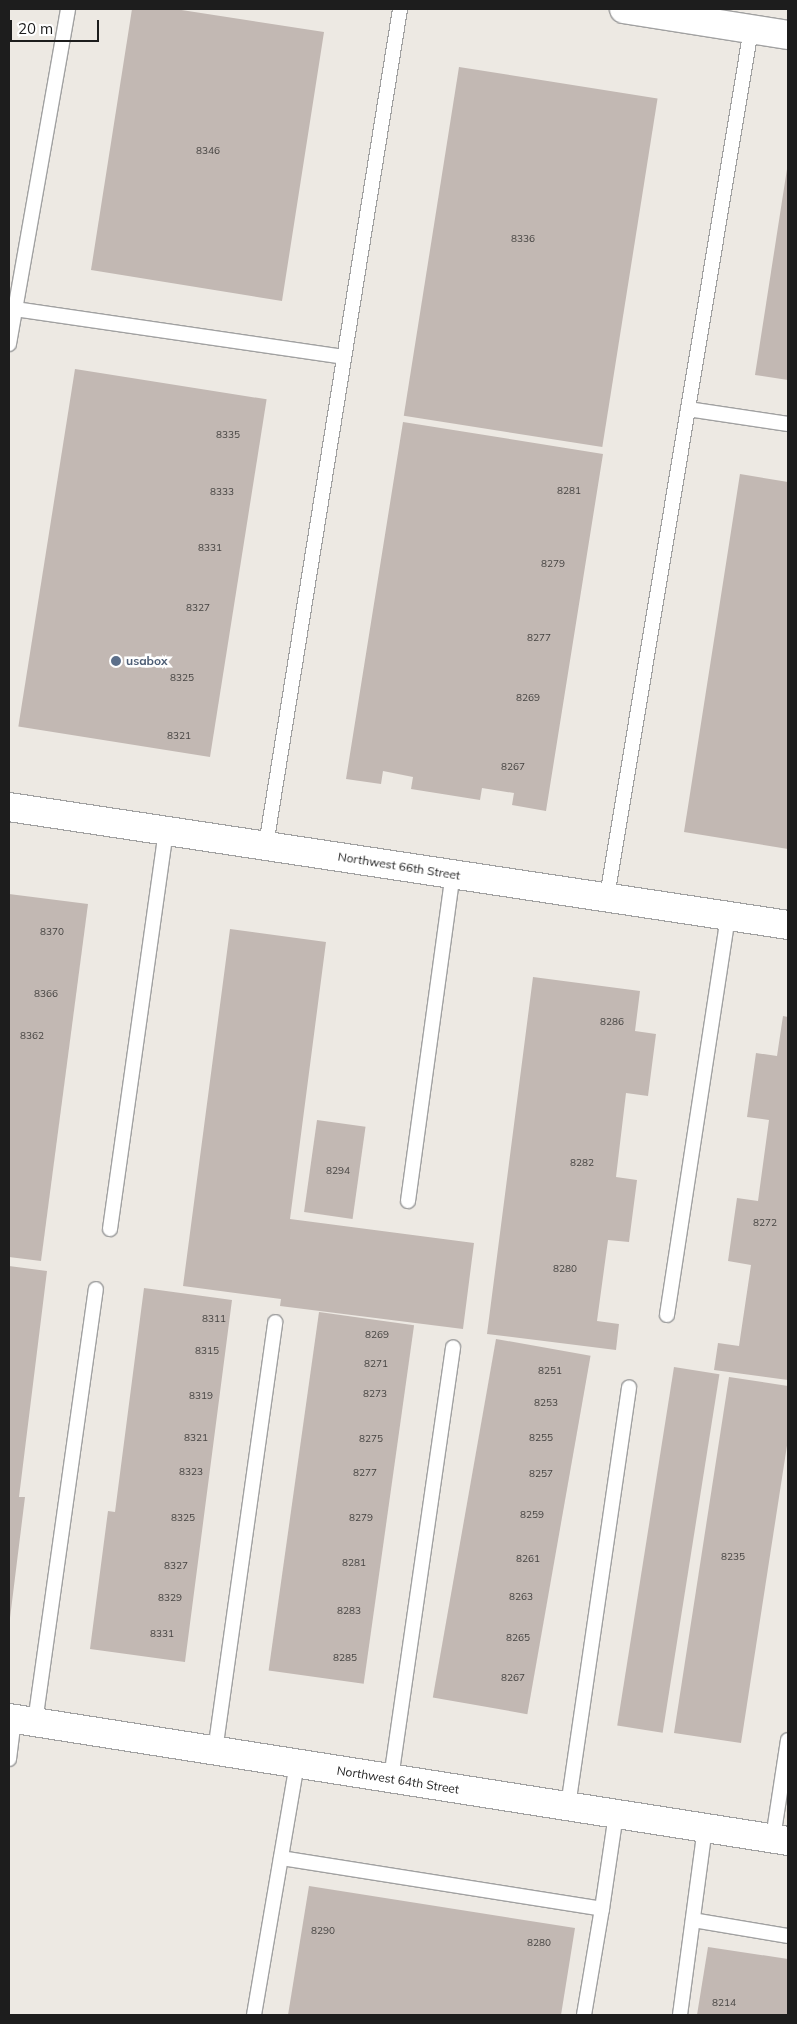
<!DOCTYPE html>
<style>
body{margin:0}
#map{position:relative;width:797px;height:2024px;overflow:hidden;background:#ede9e3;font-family:Mulish,sans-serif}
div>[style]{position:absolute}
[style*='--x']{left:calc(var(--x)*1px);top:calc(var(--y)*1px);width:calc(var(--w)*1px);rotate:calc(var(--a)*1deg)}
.building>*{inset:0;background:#c2b8b3;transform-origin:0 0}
.roads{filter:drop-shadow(1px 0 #a1a1a1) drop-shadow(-1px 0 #a1a1a1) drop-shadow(0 1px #a1a1a1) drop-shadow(0 -1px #a1a1a1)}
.service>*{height:14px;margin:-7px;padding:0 7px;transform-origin:7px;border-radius:7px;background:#fff}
.minor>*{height:28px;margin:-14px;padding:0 14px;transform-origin:14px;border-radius:14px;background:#fff}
.dots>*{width:14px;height:14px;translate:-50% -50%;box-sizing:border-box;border:2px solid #fff;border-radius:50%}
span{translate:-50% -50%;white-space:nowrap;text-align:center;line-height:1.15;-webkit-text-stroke:5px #fff;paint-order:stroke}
.number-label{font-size:10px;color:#464442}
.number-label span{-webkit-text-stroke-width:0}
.service-label{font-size:12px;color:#4e5e75;font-weight:700}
.left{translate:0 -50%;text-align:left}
.street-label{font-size:12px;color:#1d1d1d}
.frame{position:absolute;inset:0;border:10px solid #1d1d1d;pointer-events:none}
.scale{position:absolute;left:10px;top:20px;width:89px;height:22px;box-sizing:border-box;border:2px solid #1d1d1d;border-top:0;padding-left:6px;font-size:15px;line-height:18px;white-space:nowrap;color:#1d1d1d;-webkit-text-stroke:4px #fff;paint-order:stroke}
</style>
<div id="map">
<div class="building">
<i style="clip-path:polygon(132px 9px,175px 9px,324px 32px,282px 301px,91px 270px)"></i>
<i style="left:459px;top:67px;width:201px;height:353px;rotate:9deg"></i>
<i style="clip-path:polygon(787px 169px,788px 169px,788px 380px,755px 375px)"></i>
<i style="left:75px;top:369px;width:194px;height:362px;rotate:9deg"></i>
<i style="clip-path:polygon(403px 422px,603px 454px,546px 811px,512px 805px,514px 793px,482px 788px,480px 800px,411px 789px,413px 777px,383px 771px,381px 784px,346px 779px)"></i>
<i style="clip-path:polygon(740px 474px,788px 482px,788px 849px,684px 832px)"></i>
<i style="clip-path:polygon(9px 894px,88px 904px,41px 1261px,9px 1257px)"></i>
<i style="clip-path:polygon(230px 929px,326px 942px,290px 1219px,474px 1243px,463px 1329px,280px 1306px,281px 1299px,183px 1286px)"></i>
<i style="clip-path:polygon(533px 977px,640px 991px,635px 1031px,656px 1034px,648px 1096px,626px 1093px,616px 1177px,637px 1180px,629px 1242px,608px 1240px,597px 1321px,619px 1324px,616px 1350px,487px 1334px)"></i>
<i style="clip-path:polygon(783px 1016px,788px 1017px,788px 1380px,714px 1370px,718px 1343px,739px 1346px,751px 1265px,728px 1261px,737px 1198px,758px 1201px,769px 1120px,747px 1117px,756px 1053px,777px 1056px)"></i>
<i style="left:317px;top:1120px;width:49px;height:93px;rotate:8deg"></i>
<i style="clip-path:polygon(9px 1266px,47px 1271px,19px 1497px,25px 1497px,10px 1618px)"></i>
<i style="clip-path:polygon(144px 1288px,232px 1300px,185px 1662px,90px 1649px,108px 1511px,115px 1512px)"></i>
<i style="left:319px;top:1312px;width:96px;height:362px;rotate:8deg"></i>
<i style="left:496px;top:1339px;width:96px;height:364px;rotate:10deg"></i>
<i style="left:674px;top:1367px;width:46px;height:363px;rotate:9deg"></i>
<i style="clip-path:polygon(729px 1377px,788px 1386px,788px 1439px,741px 1743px,674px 1733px)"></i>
<i style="clip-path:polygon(309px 1886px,575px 1928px,561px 2015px,288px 2015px)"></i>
<i style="clip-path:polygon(708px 1947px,788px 1959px,788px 2015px,697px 2015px)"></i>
</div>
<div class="roads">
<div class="service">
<i style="--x:15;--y:309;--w:332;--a:8.3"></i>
<i style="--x:9;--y:344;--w:340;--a:-80"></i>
<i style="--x:688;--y:409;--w:101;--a:8.5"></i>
<i style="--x:266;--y:845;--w:847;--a:-80.89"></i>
<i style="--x:607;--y:897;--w:880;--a:-80.58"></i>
<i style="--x:408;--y:1201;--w:330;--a:-82.2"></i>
<i style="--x:110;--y:1229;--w:402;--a:-82"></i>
<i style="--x:667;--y:1315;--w:404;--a:-81.3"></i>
<i style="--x:35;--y:1722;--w:437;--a:-82"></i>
<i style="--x:215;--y:1751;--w:433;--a:-82"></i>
<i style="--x:9;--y:1759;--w:40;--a:-82.9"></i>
<i style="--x:391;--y:1778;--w:435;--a:-81.8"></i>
<i style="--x:568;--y:1806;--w:423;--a:-81.7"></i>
<i style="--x:773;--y:1838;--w:99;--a:-81.3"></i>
<i style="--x:281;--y:1858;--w:325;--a:9"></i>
<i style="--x:602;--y:1909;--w:96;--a:-81.6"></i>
<i style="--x:693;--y:1920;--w:96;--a:9.6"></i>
<i style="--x:254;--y:2015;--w:256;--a:-80.3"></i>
<i style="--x:584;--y:2015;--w:108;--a:-80.4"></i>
<i style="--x:680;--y:2015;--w:189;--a:-82.4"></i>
</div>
<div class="minor">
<i style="--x:624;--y:9;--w:166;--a:9"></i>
<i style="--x:9;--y:807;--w:788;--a:8.61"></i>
<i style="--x:9;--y:1718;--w:789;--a:8.97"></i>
</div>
</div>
<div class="dots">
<i style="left:116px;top:661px;background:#5c6f8a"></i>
</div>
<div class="number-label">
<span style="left:208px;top:151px">8346</span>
<span style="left:523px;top:239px">8336</span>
<span style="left:228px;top:435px">8335</span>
<span style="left:569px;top:491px">8281</span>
<span style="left:222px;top:492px">8333</span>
<span style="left:210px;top:548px">8331</span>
<span style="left:553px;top:564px">8279</span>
<span style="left:198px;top:608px">8327</span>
<span style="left:539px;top:638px">8277</span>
<span style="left:182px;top:678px">8325</span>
<span style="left:528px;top:698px">8269</span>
<span style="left:179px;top:736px">8321</span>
<span style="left:513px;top:767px">8267</span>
<span style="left:52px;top:932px">8370</span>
<span style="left:46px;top:994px">8366</span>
<span style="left:612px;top:1022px">8286</span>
<span style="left:32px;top:1036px">8362</span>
<span style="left:582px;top:1163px">8282</span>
<span style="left:338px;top:1171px">8294</span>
<span style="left:765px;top:1223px">8272</span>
<span style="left:565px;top:1269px">8280</span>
<span style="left:214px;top:1319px">8311</span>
<span style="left:377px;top:1335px">8269</span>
<span style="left:207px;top:1351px">8315</span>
<span style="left:376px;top:1364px">8271</span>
<span style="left:550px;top:1371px">8251</span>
<span style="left:375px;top:1394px">8273</span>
<span style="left:201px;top:1396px">8319</span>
<span style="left:546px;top:1403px">8253</span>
<span style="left:196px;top:1438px">8321</span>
<span style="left:541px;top:1438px">8255</span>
<span style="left:371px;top:1439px">8275</span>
<span style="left:191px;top:1472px">8323</span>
<span style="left:365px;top:1473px">8277</span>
<span style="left:541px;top:1474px">8257</span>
<span style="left:532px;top:1515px">8259</span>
<span style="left:183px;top:1518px">8325</span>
<span style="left:361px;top:1518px">8279</span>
<span style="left:733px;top:1557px">8235</span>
<span style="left:528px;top:1559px">8261</span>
<span style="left:354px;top:1563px">8281</span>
<span style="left:176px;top:1566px">8327</span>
<span style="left:521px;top:1597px">8263</span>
<span style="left:170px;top:1598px">8329</span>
<span style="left:349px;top:1611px">8283</span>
<span style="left:162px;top:1634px">8331</span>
<span style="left:518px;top:1638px">8265</span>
<span style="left:345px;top:1658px">8285</span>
<span style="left:513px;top:1678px">8267</span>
<span style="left:323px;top:1931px">8290</span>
<span style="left:539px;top:1943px">8280</span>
<span style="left:724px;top:2003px">8214</span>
</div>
<div class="service-label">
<span class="left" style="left:126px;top:661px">usabox</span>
</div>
<div class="street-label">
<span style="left:399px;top:866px;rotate:9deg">Northwest 66th Street</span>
<span style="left:398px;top:1780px;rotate:9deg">Northwest 64th Street</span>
</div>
<div class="frame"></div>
<div class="scale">20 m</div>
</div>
